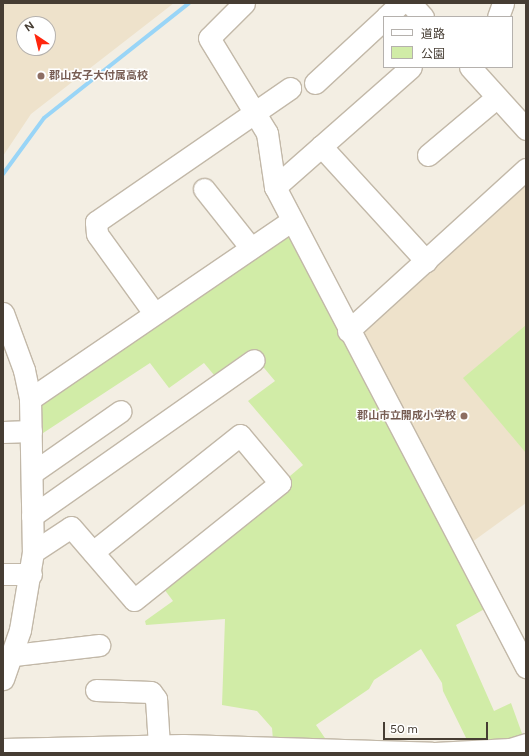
<!DOCTYPE html>
<meta charset="utf-8">
<style>
body{margin:0}
#map{position:relative;width:529px;height:756px;overflow:hidden;background:#f3eee3;font-family:Figtree,"Noto Sans JP",sans-serif}
div>[style]{position:absolute}
[style*='--x']{left:calc(var(--x)*1px);top:calc(var(--y)*1px);width:calc(var(--w)*1px);rotate:calc(var(--a)*1deg)}
.education>*{inset:0;background:#eee2cb}
.green>*{inset:0;background:#d1eca7}
.stream>*{height:4px;margin:-2px;padding:0 2px;transform-origin:2px;border-radius:2px;background:#99d5f7}
.roads{filter:drop-shadow(1px 0 #c2b8a8) drop-shadow(-1px 0 #c2b8a8) drop-shadow(0 1px #c2b8a8) drop-shadow(0 -1px #c2b8a8)}
.minor>*{height:21px;margin:-10.5px;padding:0 10.5px;transform-origin:10.5px;border-radius:10.5px;background:#fff}
.dots>*{width:11px;height:11px;translate:-50% -50%;box-sizing:border-box;border:2px solid #fff;border-radius:50%}
span{translate:-50% -50%;white-space:nowrap;text-align:center;line-height:1.15;-webkit-text-stroke:3px #fff;paint-order:stroke}
.education-label{font-size:11px;color:#785e54;font-weight:700}
.left{translate:0 -50%;text-align:left}
.right{translate:-100% -50%;text-align:right}
.frame{position:absolute;inset:0;border:4px solid #463d33;pointer-events:none}
.legend{position:absolute;left:383px;top:16px;width:130px;height:52px;box-sizing:border-box;background:#fff;border:1px solid #b5b1ad;margin:0;padding:5px 7px;list-style:none;font-size:12px;color:#463d33}
.legend li{display:flex;align-items:center;gap:8px;height:20px}
.legend b{width:20px;border:1px solid #b5b1ad}
.north{position:absolute;left:16px;top:16px;width:40px;height:40px;box-sizing:border-box;background:#fff;border:1px solid #b5b1ad;border-radius:50%;rotate:325deg;font-size:11px;font-weight:700;line-height:16px;text-align:center;color:#463d33}
.north::after{content:'';display:block;margin:auto;width:14px;height:18px;background:#ff260e;clip-path:polygon(50% 0,100% 100%,50% 72%,0 100%)}
.scale{position:absolute;left:383px;top:722px;width:105px;height:18px;box-sizing:border-box;border:2px solid #463d33;border-top:0;padding-left:5px;font-size:12px;line-height:14px;white-space:nowrap;color:#463d33;-webkit-text-stroke:3px #fff;paint-order:stroke}
</style>
<div id="map">
<div class="education">
<i style="clip-path:polygon(evenodd,3px 3px,174px 3px,31px 114px,3px 156px,3px 3px,24px 24px,48px 24px,48px 48px,24px 48px,24px 24px)"></i>
<i style="clip-path:polygon(526px 179px,526px 503px,468px 545px,358px 330px)"></i>
</div>
<div class="green">
<i style="clip-path:polygon(288px 228px,488px 607px,456px 625px,494px 711px,511px 703px,524px 739px,470px 746px,443px 691px,442px 683px,421px 649px,374px 680px,369px 689px,316px 725px,329px 744px,273px 740px,272px 728px,257px 711px,222px 705px,225px 619px,146px 625px,145px 621px,173px 601px,161px 585px,303px 465px,248px 401px,275px 381px,249px 350px,214px 375px,204px 363px,169px 388px,150px 363px,37px 437px,36px 399px)"></i>
<i style="clip-path:polygon(526px 325px,526px 453px,463px 378px)"></i>
</div>
<div class="stream">
<i style="--x:3;--y:174;--w:69;--a:-53.8"></i>
<i style="--x:44;--y:118;--w:185;--a:-38.4"></i>
</div>
<div class="roads">
<div class="minor">
<i style="--x:244;--y:3;--w:49;--a:135"></i>
<i style="--x:209;--y:38;--w:111;--a:58.6"></i>
<i style="--x:267;--y:133;--w:55;--a:81.6"></i>
<i style="--x:275;--y:187;--w:542;--a:62.39"></i>
<i style="--x:410;--y:3;--w:19;--a:47"></i>
<i style="--x:386;--y:17;--w:21;--a:-43"></i>
<i style="--x:498;--y:17;--w:15;--a:-70"></i>
<i style="--x:470;--y:67;--w:84;--a:47.9"></i>
<i style="--x:315;--y:83;--w:94;--a:-42.8"></i>
<i style="--x:321;--y:146;--w:156;--a:47.6"></i>
<i style="--x:428;--y:155;--w:90;--a:-40"></i>
<i style="--x:275;--y:187;--w:181;--a:-41.4"></i>
<i style="--x:204;--y:189;--w:75;--a:51.5"></i>
<i style="--x:3;--y:313;--w:61;--a:69.8"></i>
<i style="--x:24;--y:370;--w:30;--a:78"></i>
<i style="--x:30;--y:399;--w:153;--a:88.9"></i>
<i style="--x:33;--y:552;--w:79;--a:99.5"></i>
<i style="--x:20;--y:630;--w:52;--a:109.1"></i>
<i style="--x:154;--y:313;--w:97;--a:-125.8"></i>
<i style="--x:97;--y:234;--w:12;--a:-95"></i>
<i style="--x:96;--y:222;--w:236;--a:-34.6"></i>
<i style="--x:348;--y:331;--w:241;--a:-42.3"></i>
<i style="--x:30;--y:399;--w:317;--a:-34.3"></i>
<i style="--x:3;--y:432;--w:28;--a:-2"></i>
<i style="--x:32;--y:473;--w:108;--a:-34.9"></i>
<i style="--x:32;--y:516;--w:271;--a:-35.1"></i>
<i style="--x:33;--y:552;--w:45;--a:-33.3"></i>
<i style="--x:71;--y:527;--w:96;--a:49.2"></i>
<i style="--x:134;--y:600;--w:187;--a:-38.7"></i>
<i style="--x:280;--y:483;--w:62;--a:-129.8"></i>
<i style="--x:240;--y:435;--w:188;--a:141.5"></i>
<i style="--x:3;--y:574;--w:28;--a:0"></i>
<i style="--x:14;--y:655;--w:86;--a:-6.7"></i>
<i style="--x:96;--y:690;--w:55;--a:2.1"></i>
<i style="--x:151;--y:692;--w:9;--a:54"></i>
<i style="--x:156;--y:699;--w:46;--a:86.3"></i>
<i style="--x:3;--y:749;--w:180;--a:-1.3"></i>
<i style="--x:183;--y:745;--w:249;--a:1.8"></i>
<i style="--x:435;--y:753;--w:75;--a:-3.1"></i>
<i style="--x:510;--y:749;--w:17;--a:-17"></i>
</div>
</div>
<div class="dots">
<i style="left:41px;top:76px;background:#8d6e63"></i>
<i style="left:464px;top:416px;background:#8d6e63"></i>
</div>
<div class="education-label">
<span class="left" style="left:49px;top:76px">郡山女子大付属高校</span>
<span class="right" style="left:456px;top:416px">郡山市立開成小学校</span>
</div>
<div class="frame"></div>
<ul class="legend">
<li><b style="height:5px;background:#fff"></b>道路</li>
<li><b style="height:11px;background:#d1eca7"></b>公園</li>
</ul>
<div class="north">N</div>
<div class="scale">50 m</div>
</div>
